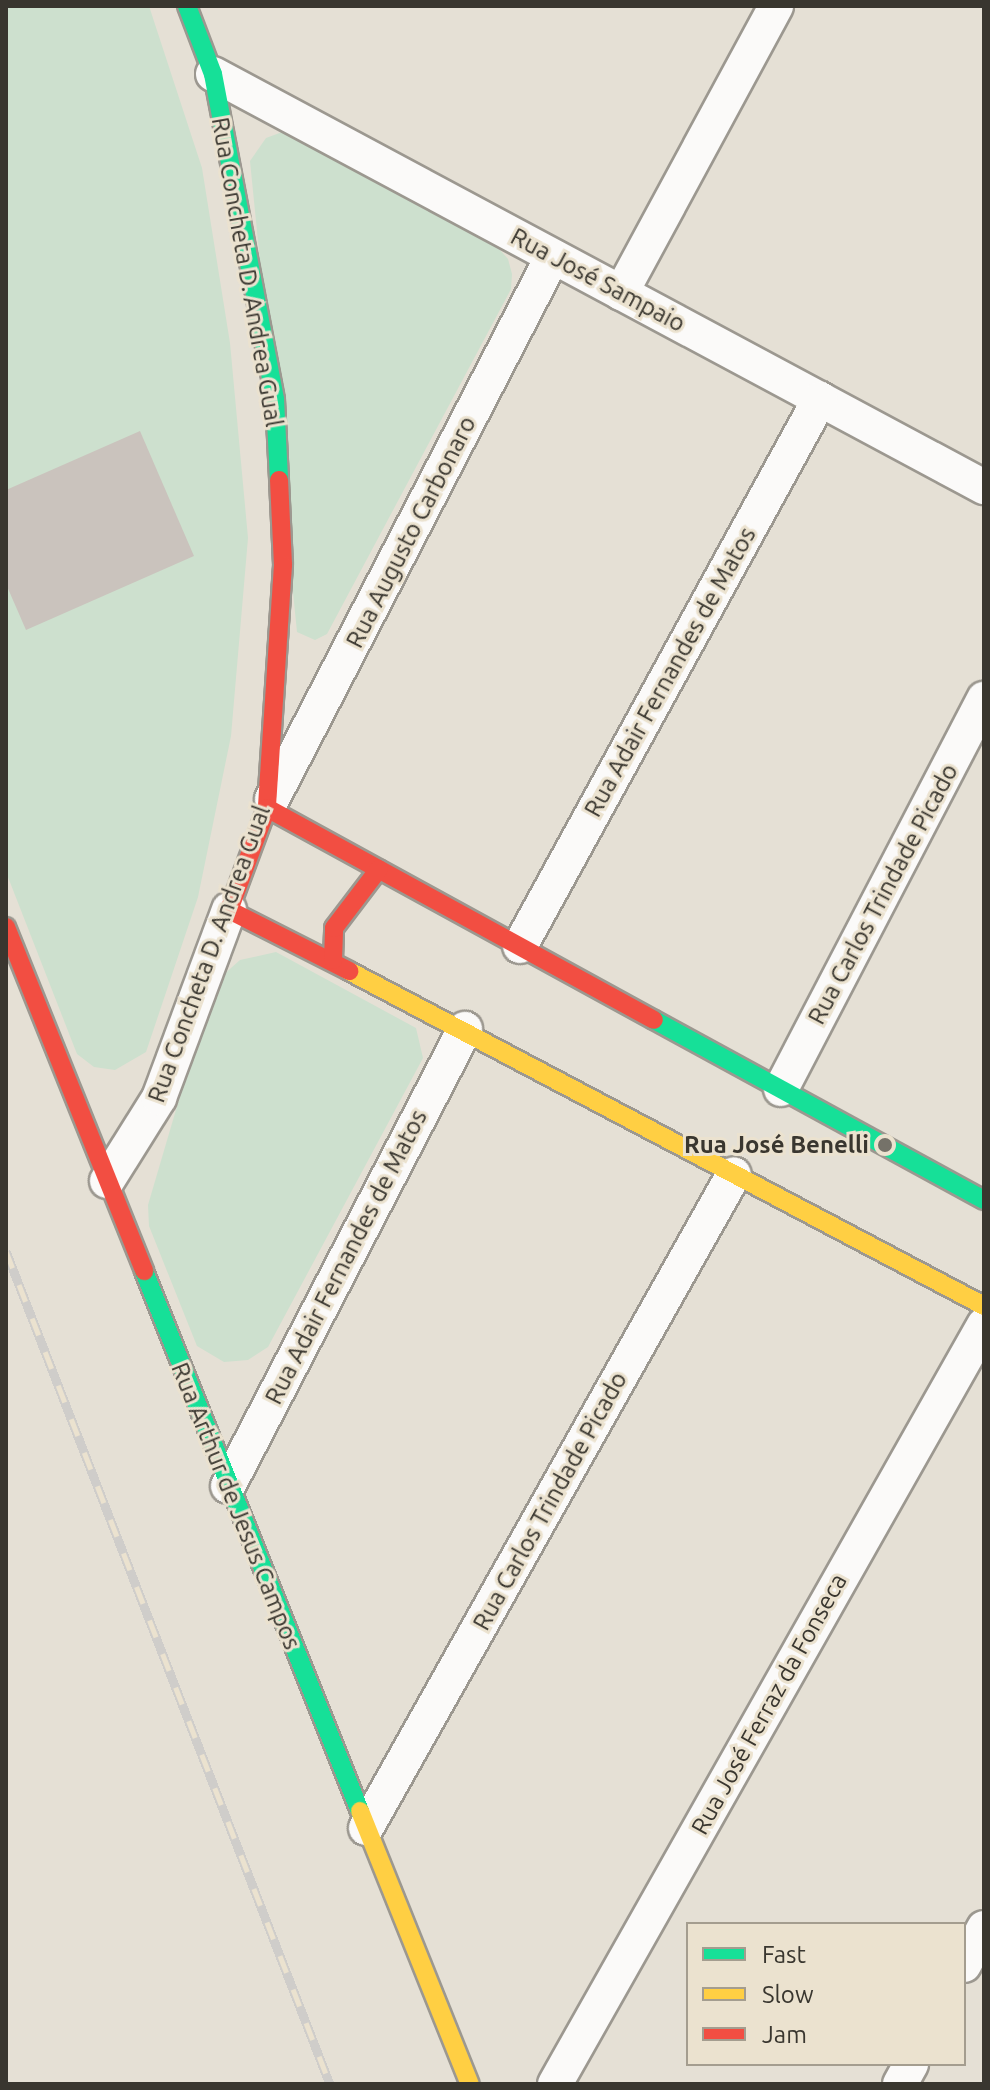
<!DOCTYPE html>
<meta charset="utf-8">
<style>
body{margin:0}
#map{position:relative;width:990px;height:2090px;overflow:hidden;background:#e5e0d5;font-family:Ubuntu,sans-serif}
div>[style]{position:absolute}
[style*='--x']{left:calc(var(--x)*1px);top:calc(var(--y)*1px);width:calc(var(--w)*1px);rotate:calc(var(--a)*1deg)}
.green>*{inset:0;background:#cde0ce}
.building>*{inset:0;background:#cac3bd}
.roads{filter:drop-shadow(2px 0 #9c9890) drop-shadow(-2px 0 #9c9890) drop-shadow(0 2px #9c9890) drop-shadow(0 -2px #9c9890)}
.street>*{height:34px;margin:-17px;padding:0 17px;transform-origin:17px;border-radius:17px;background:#fbfaf9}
.fast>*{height:18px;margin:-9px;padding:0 9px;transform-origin:9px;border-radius:9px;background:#16e098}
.slow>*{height:18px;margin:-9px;padding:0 9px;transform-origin:9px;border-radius:9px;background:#ffcf43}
.jam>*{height:18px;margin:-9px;padding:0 9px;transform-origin:9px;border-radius:9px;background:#f24e42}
.rail>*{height:9px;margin-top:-4.5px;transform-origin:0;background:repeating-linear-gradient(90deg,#ebe2cf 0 18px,#cfcdca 0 36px);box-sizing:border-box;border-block:2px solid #cfcdca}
.dots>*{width:22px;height:22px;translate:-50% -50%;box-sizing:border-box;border:4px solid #ebe2cf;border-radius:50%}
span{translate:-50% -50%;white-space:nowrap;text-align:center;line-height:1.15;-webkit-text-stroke:6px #ebe2cf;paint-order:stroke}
.street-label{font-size:24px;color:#39362f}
.poi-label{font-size:24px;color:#39362f;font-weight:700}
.right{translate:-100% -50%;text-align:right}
.frame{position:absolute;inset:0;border:8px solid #39362f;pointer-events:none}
.legend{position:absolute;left:686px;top:1922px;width:280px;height:144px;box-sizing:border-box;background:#ebe2cf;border:2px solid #a49d8f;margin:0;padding:10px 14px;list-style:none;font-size:24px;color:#39362f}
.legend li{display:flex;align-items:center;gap:16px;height:40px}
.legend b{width:40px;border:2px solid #a49d8f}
</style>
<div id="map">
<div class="green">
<i style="clip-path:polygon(6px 6px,149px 6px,202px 168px,230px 343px,248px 538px,231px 736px,198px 897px,146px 1052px,115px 1070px,94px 1067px,77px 1054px,6px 872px)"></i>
<i style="clip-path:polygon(285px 131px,493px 242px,508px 259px,512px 274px,511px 289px,327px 634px,315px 640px,297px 632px,250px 161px,266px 138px)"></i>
<i style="clip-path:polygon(276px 952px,416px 1028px,423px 1058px,268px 1347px,248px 1360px,224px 1362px,197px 1346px,149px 1226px,148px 1205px,213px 984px,240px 960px)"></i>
</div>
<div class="building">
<i style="clip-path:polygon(140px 431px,194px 556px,26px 630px,6px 584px,6px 490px)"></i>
</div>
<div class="roads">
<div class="street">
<i style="--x:213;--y:74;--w:875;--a:28.18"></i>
<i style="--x:621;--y:293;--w:326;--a:-61.6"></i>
<i style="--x:272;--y:799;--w:611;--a:-62.64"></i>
<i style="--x:520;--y:946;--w:624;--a:-61.26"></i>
<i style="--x:781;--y:1089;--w:440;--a:-62.5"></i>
<i style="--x:107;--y:1181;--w:98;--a:-57.9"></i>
<i style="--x:159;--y:1098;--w:201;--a:-69.6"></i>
<i style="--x:228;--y:1486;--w:515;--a:-62.59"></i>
<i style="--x:366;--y:1828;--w:750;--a:-60.63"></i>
<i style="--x:964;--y:1965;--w:42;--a:-61.6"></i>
<i style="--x:555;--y:2084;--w:872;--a:-60.52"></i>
<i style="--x:900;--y:2084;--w:23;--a:-61"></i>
</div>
<div class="fast">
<i style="--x:187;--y:6;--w:73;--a:69.1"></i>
<i style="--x:213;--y:74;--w:332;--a:79.2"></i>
<i style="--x:275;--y:400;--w:80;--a:87.1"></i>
<i style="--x:654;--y:1020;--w:376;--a:28.6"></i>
<i style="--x:144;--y:1271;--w:582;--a:68.2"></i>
</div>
<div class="slow">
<i style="--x:349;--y:971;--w:718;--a:27.81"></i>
<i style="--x:360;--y:1811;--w:294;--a:68.1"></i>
</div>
<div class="jam">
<i style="--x:279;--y:480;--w:85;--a:87.3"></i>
<i style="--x:283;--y:565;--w:244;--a:93.8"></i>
<i style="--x:267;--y:808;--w:109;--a:110.4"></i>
<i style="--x:229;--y:910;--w:135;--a:26.9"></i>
<i style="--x:267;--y:808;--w:441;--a:28.7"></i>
<i style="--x:6;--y:927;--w:371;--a:68.1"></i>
<i style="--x:333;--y:960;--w:32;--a:-88"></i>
<i style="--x:334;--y:928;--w:74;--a:-52.7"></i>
</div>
</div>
<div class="rail">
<i style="--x:6;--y:1251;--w:894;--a:68.75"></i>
</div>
<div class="dots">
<i style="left:885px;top:1145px;background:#757269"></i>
</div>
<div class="street-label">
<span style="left:247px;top:272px;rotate:80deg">Rua Concheta D. Andrea Gual</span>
<span style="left:598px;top:280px;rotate:28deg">Rua José Sampaio</span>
<span style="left:411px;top:532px;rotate:-63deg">Rua Augusto Carbonaro</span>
<span style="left:670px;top:672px;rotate:-61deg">Rua Adair Fernandes de Matos</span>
<span style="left:883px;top:894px;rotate:-62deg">Rua Carlos Trindade Picado</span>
<span style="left:209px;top:954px;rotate:-70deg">Rua Concheta D. Andrea Gual</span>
<span style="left:346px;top:1257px;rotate:-63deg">Rua Adair Fernandes de Matos</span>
<span style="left:550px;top:1501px;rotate:-61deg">Rua Carlos Trindade Picado</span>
<span style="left:236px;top:1506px;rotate:68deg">Rua Arthur de Jesus Campos</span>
<span style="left:769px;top:1704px;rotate:-61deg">Rua José Ferraz da Fonseca</span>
</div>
<div class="poi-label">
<span class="right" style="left:869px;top:1145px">Rua José Benelli</span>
</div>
<div class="frame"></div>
<ul class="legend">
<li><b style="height:10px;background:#16e098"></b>Fast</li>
<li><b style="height:10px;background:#ffcf43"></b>Slow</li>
<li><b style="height:10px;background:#f24e42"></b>Jam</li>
</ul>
</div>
